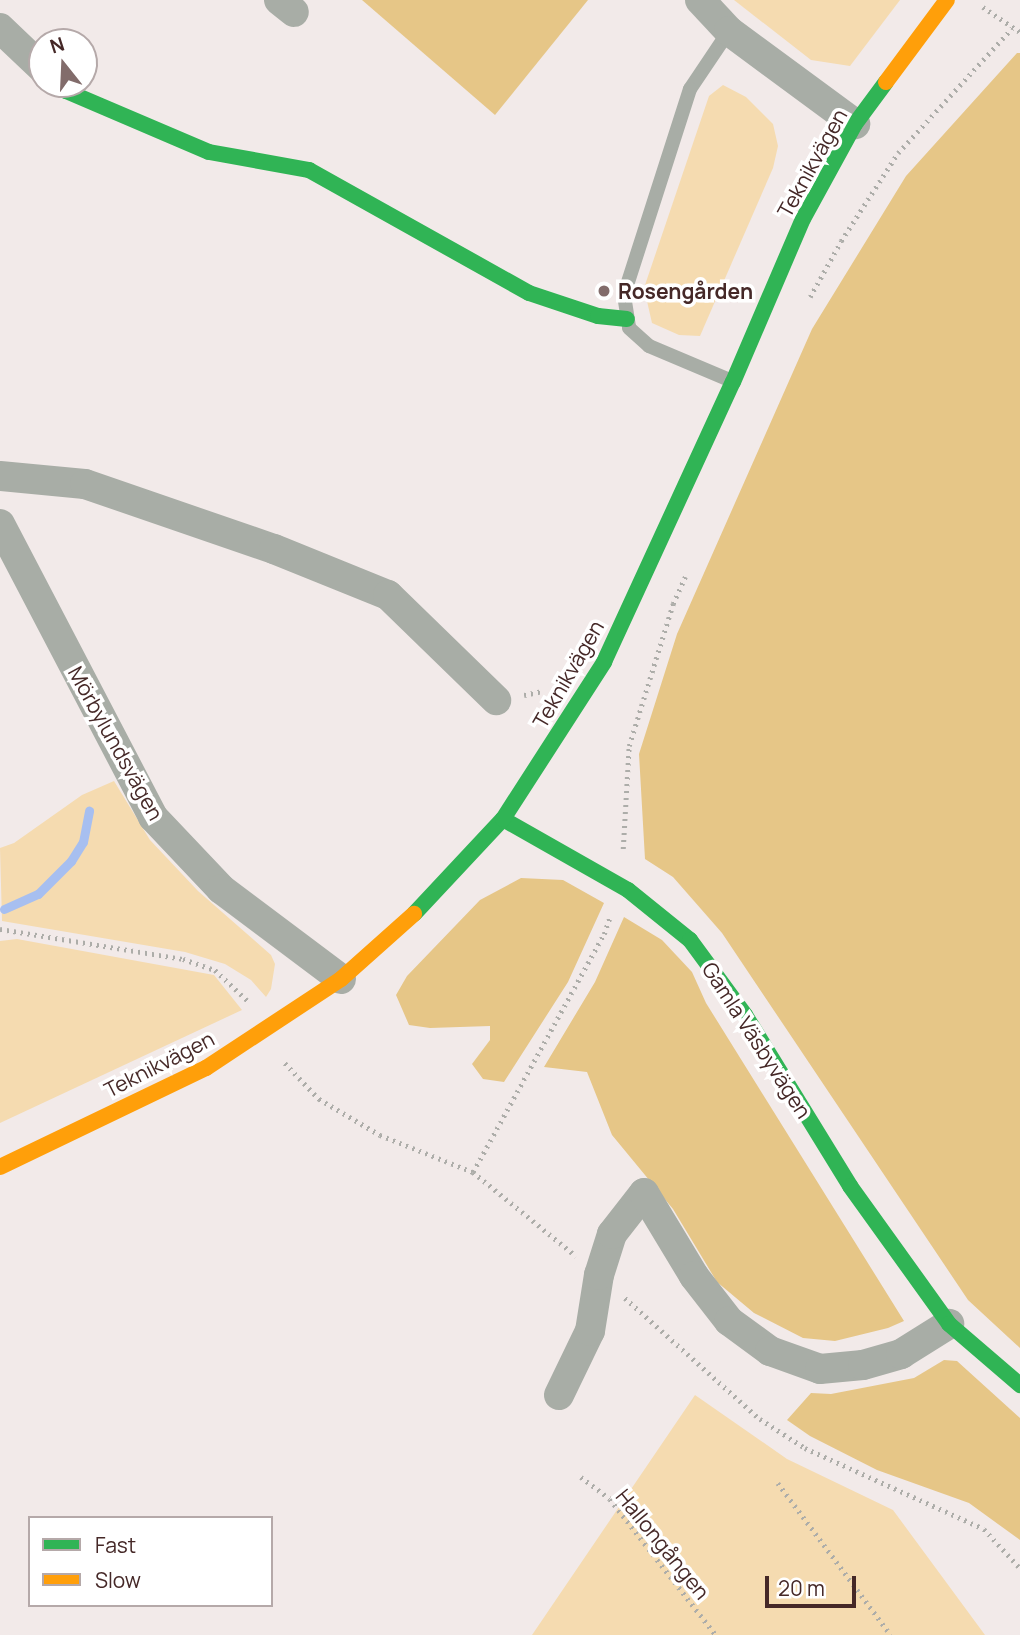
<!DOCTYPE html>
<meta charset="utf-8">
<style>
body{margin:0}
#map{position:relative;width:1020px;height:1635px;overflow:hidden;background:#f2eae9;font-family:Manrope,sans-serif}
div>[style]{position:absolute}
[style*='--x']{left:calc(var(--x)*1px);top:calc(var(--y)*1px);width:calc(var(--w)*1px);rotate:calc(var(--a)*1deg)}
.green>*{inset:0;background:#f5dbb0}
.forest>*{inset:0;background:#e6c687}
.stream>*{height:9px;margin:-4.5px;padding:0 4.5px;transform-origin:4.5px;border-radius:4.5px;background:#a7bff0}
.path>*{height:4.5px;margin-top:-2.25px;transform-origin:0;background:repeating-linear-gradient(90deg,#adada9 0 2px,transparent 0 7px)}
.lane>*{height:14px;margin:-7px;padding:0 7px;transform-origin:7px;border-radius:7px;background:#a8ada6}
.street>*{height:30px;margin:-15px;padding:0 15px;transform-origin:15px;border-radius:15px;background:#a8ada6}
.fast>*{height:16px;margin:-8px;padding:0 8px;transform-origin:8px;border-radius:8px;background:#30b455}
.slow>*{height:16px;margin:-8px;padding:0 8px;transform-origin:8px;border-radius:8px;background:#ff9f0a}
.dots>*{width:19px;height:19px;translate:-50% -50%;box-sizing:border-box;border:4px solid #fff;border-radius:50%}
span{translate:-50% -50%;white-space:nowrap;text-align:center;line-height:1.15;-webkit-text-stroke:7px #fff;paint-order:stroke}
.street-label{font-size:21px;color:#452827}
.poi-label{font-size:21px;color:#452827;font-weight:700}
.left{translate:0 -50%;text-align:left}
.legend{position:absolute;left:28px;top:1516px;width:245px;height:91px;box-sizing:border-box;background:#fff;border:2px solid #b5a9a9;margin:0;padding:9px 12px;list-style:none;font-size:21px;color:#452827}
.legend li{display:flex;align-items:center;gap:14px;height:35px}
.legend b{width:35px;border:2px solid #b5a9a9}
.north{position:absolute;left:28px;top:28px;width:70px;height:70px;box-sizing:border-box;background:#fff;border:2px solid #b5a9a9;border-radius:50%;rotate:342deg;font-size:19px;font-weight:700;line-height:28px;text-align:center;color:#452827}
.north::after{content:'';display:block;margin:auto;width:24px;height:32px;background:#826c6b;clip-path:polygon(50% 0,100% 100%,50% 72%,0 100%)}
.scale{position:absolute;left:765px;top:1576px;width:91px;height:32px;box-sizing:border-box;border:4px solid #452827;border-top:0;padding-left:9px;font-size:21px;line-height:24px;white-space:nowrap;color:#452827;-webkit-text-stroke:5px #fff;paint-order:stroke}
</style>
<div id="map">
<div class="green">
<i style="clip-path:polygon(734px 0,900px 0,850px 66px,811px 60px)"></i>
<i style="clip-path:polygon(723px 85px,746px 97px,773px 124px,778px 146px,773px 168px,700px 336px,679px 335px,652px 323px,644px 288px,709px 96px)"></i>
<i style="clip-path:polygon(114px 781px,150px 840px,198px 891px,271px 955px,275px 964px,271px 989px,266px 997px,251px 980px,225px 964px,185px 952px,2px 921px,0 848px,14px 843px,82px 795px)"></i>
<i style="clip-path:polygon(17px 939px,214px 975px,242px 1010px,0 1123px,0 941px)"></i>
<i style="clip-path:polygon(695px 1395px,787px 1459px,893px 1510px,985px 1635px,532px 1635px)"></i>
</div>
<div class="forest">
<i style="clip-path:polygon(362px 0,588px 0,495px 115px)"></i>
<i style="clip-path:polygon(1017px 53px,1020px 53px,1020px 1348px,968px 1300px,722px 933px,673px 877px,645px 859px,639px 754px,677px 634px,812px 329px,906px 176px)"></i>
<i style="clip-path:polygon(521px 878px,563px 880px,604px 903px,568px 982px,504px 1082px,483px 1079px,472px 1064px,490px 1040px,490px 1026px,430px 1028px,409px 1025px,396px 995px,407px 976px,480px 900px)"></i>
<i style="clip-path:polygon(624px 917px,662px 940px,692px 972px,706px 1003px,904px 1321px,888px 1328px,835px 1341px,803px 1338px,754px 1313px,717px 1282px,673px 1209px,612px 1135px,587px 1072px,544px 1067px,595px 982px)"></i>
<i style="clip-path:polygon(944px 1360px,957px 1361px,1020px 1418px,1020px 1540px,969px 1503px,877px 1470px,810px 1436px,787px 1420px,811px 1393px,831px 1394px,914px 1378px)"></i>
</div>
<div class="stream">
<i style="--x:4;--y:909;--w:37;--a:-24"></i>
<i style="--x:38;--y:894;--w:47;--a:-45"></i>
<i style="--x:71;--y:861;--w:22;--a:-58"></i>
<i style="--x:83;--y:842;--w:32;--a:-79"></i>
</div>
<div class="path">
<i style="--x:983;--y:7;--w:45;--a:34"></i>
<i style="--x:810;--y:297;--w:64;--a:-61"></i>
<i style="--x:841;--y:241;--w:105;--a:-57.1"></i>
<i style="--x:898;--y:153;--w:169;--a:-47.6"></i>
<i style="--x:524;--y:695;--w:19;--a:-12"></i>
<i style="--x:623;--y:849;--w:103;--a:-86.7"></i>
<i style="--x:629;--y:746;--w:149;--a:-72.8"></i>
<i style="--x:673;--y:604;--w:30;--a:-66"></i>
<i style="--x:0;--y:929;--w:185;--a:9.3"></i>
<i style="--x:183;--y:959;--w:34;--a:19"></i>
<i style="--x:215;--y:970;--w:45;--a:43.2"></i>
<i style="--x:285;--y:1063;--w:50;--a:46.6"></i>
<i style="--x:319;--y:1099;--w:71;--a:30.5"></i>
<i style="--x:380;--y:1135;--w:100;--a:21.7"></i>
<i style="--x:473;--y:1172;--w:133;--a:39.2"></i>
<i style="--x:473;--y:1172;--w:272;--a:-61.2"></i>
<i style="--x:604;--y:934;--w:18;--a:-71"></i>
<i style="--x:625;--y:1298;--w:181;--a:41.9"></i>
<i style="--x:760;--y:1419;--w:54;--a:32.8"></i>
<i style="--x:805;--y:1448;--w:196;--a:24.3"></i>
<i style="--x:984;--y:1529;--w:53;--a:47.3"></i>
<i style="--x:581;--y:1477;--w:36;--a:37"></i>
<i style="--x:610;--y:1499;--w:172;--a:52.1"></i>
<i style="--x:778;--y:1483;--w:189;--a:53.4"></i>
</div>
<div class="lane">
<i style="--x:729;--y:31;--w:70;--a:123.9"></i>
<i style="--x:690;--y:89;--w:216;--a:107.8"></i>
<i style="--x:624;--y:295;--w:33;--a:81"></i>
<i style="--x:629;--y:328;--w:27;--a:42"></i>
<i style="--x:649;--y:346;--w:90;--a:22.9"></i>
</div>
<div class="street">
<i style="--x:279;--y:0;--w:19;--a:39"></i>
<i style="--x:700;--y:0;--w:42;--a:46.9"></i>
<i style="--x:729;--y:31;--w:157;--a:36.4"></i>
<i style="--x:0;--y:28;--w:58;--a:43.6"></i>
<i style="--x:0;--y:476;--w:85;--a:5.4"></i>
<i style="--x:85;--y:484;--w:200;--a:19"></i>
<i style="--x:274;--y:549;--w:123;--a:22"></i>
<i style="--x:388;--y:595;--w:151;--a:44.2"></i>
<i style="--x:0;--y:524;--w:331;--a:62.4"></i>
<i style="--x:153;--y:817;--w:99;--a:46.6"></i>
<i style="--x:221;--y:889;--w:150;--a:36.9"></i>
<i style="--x:559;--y:1395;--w:71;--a:-64.2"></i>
<i style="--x:590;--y:1331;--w:57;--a:-80.9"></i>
<i style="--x:599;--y:1275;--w:43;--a:-72.4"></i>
<i style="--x:612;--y:1234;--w:52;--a:-52"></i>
<i style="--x:644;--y:1193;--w:97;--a:58.9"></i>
<i style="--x:694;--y:1276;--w:57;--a:52.1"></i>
<i style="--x:729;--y:1321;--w:51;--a:36.2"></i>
<i style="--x:770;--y:1351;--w:53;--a:19.8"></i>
<i style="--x:820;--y:1369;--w:43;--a:-5.3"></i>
<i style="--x:863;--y:1365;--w:40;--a:-16"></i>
<i style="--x:901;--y:1354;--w:57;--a:-32"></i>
</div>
<div class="fast">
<i style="--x:59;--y:84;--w:10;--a:45"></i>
<i style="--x:66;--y:91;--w:155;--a:23.1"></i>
<i style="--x:209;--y:152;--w:102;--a:10.2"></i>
<i style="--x:309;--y:170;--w:252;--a:29.2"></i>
<i style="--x:529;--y:293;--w:73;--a:18.4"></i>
<i style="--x:598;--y:316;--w:29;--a:6"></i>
<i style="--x:503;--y:819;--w:144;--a:29.6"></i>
<i style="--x:628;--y:890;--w:80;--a:38.9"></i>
<i style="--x:690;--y:940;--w:93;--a:53.7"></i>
<i style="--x:745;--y:1015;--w:201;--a:58.4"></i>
<i style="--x:850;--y:1186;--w:170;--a:54.3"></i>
<i style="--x:949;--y:1324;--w:94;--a:40.7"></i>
<i style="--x:414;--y:914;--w:130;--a:-46.9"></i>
<i style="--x:503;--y:819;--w:187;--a:-57.2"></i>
<i style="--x:604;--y:662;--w:308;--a:-65.3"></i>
<i style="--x:733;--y:382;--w:177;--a:-66.8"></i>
<i style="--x:803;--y:219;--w:108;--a:-61.3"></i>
<i style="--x:855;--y:124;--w:52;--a:-53.6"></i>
</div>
<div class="slow">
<i style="--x:886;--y:82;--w:102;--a:-53.4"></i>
<i style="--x:0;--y:1167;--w:229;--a:-25.7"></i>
<i style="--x:206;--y:1068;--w:162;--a:-33.4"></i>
<i style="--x:341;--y:979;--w:98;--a:-41.7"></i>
</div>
<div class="dots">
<i style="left:604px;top:291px;background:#826c6b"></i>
</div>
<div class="street-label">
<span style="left:812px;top:163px;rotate:-61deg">Teknikvägen</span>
<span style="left:568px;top:674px;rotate:-60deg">Teknikvägen</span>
<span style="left:116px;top:743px;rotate:61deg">Mörbylundsvägen</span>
<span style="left:757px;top:1040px;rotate:57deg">Gamla Väsbyvägen</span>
<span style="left:159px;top:1064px;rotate:-27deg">Teknikvägen</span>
<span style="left:663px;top:1544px;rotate:51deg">Hallongången</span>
</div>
<div class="poi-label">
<span class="left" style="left:618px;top:291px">Rosengården</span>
</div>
<ul class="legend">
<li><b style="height:9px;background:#30b455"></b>Fast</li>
<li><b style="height:9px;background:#ff9f0a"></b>Slow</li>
</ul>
<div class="north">N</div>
<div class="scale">20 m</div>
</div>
